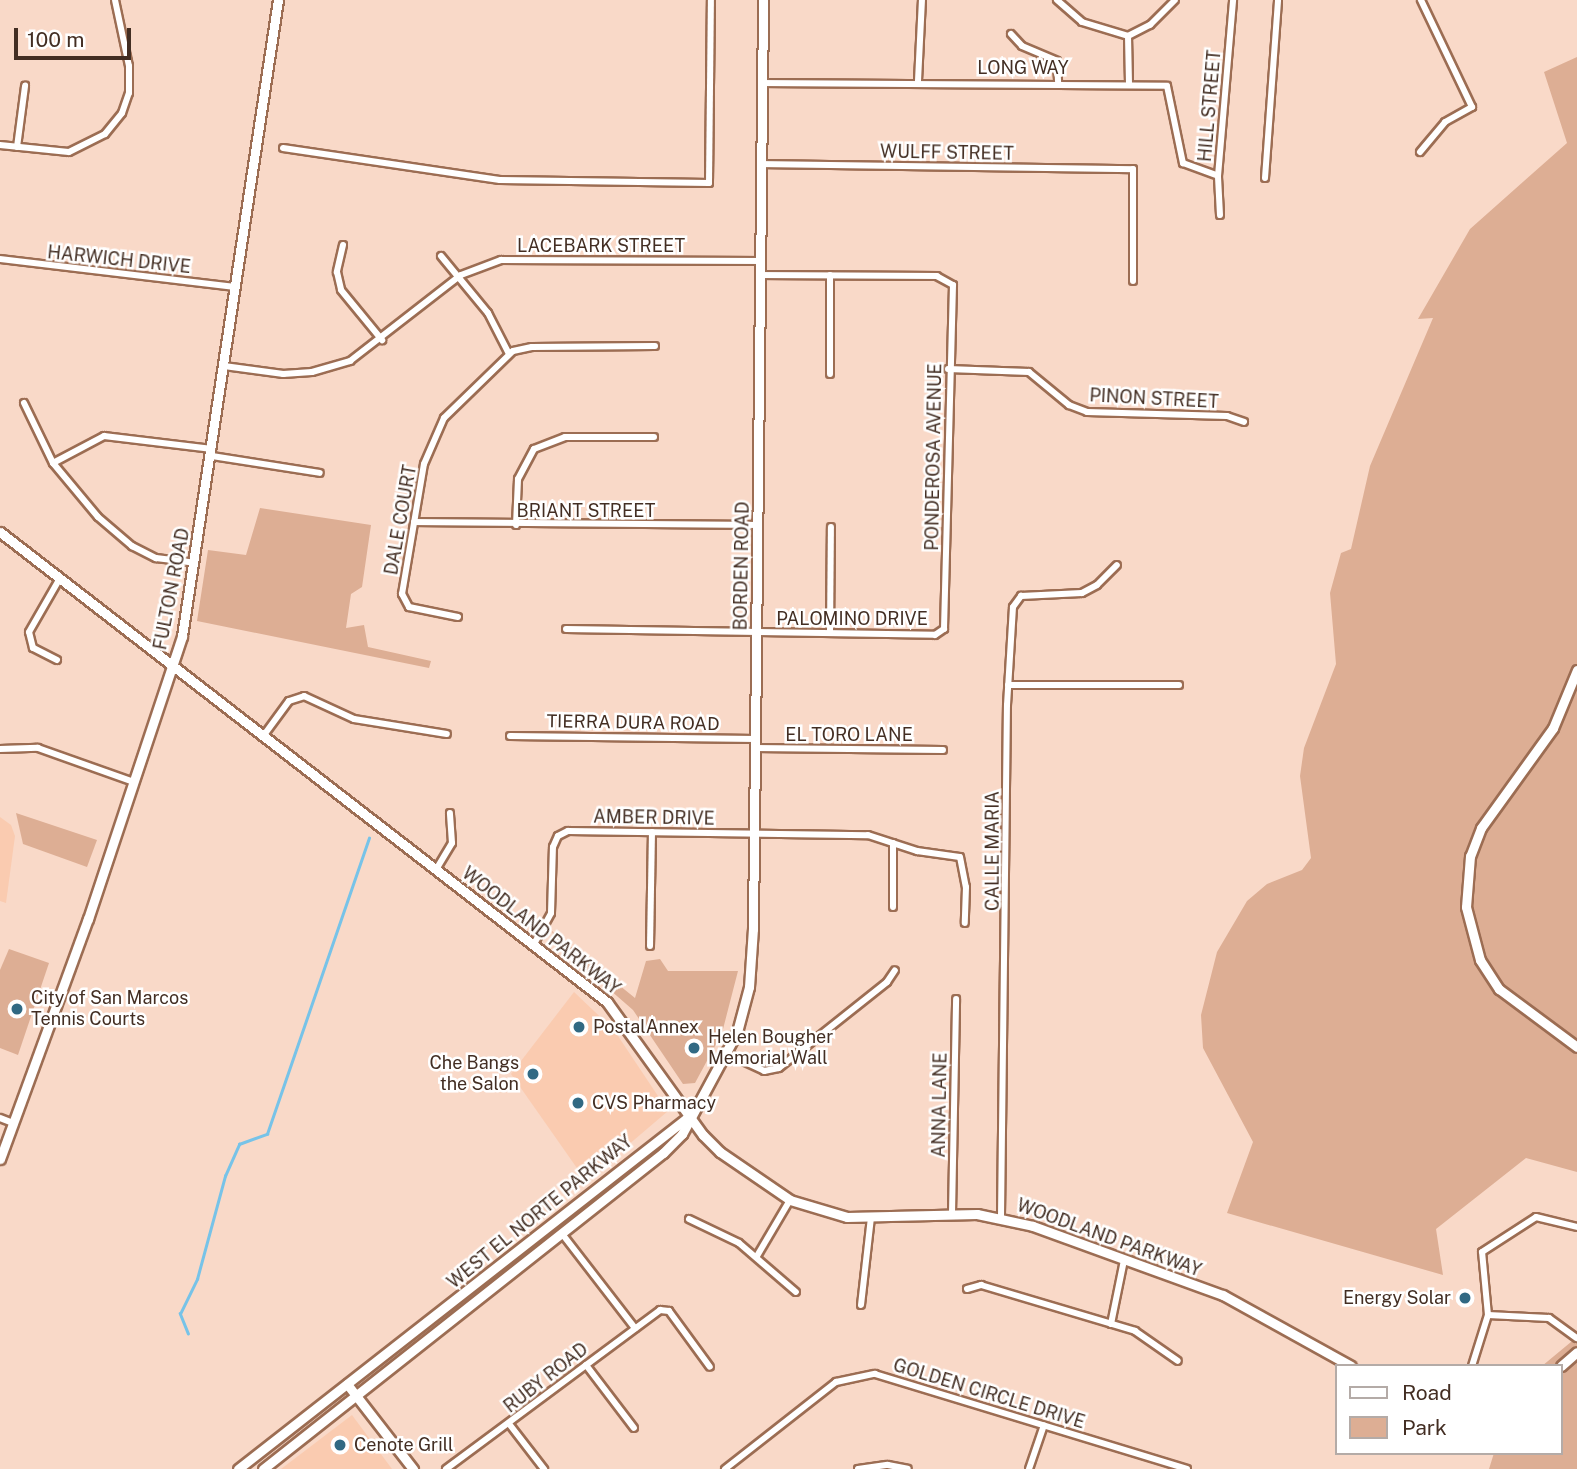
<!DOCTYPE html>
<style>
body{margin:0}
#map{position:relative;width:1577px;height:1469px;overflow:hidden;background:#f9d9c8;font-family:"Public Sans",sans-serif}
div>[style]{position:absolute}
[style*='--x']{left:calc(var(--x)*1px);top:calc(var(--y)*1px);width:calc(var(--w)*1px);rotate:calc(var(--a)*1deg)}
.built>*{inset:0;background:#facbb0}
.green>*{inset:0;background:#ddae94}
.stream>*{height:2.5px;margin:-1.25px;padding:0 1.25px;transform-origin:1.25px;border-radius:1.25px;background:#77c3e8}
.roads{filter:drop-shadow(2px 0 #9c6d53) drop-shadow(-2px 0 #9c6d53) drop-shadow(0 2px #9c6d53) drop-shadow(0 -2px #9c6d53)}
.street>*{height:6px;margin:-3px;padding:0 3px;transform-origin:3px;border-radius:3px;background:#fff}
.secondary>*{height:9px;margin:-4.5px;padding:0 4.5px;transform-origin:4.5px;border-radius:4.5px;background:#fff}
.dots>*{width:19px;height:19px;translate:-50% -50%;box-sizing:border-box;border:4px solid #fff;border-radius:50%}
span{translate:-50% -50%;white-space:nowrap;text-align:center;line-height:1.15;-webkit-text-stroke:5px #fff;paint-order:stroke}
.street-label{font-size:18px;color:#432e23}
.poi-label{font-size:18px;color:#432e23}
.left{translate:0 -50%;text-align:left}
.right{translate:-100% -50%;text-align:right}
.legend{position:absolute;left:1335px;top:1364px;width:228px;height:91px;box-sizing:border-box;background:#fff;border:2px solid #b4aba7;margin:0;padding:9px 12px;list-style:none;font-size:21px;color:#432e23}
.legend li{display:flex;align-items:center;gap:14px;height:35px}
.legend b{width:35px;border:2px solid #b4aba7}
.scale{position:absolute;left:14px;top:28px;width:117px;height:32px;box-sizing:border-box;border:4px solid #432e23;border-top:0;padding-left:9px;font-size:21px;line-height:24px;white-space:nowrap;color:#432e23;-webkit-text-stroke:5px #fff;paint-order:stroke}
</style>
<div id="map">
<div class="built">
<i style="clip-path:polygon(0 817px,11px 825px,15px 836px,6px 903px,0 901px)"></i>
<i style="clip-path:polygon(574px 992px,614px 1030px,668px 1111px,586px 1181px,511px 1074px)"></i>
<i style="clip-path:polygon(352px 1415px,392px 1469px,281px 1469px)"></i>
</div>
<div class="green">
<i style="clip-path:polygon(1577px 57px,1577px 1172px,1526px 1158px,1436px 1229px,1443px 1275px,1227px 1213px,1253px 1142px,1203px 1048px,1201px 1015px,1217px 952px,1247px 901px,1267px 884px,1302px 870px,1311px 858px,1300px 776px,1304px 748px,1336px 664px,1330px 593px,1341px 553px,1351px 549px,1370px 466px,1433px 318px,1418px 319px,1470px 229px,1567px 143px,1544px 72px)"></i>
<i style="clip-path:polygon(260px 508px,371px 525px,362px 587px,351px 594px,346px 628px,364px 625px,368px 647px,431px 661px,429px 668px,197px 621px,208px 550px,246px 555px)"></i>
<i style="clip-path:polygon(16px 813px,97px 840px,87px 867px,23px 844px)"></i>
<i style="clip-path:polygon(552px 931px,635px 998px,646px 961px,660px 959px,668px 971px,738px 971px,722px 1033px,695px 1083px,683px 1084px,633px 1010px,555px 942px)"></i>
<i style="clip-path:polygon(9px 949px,49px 963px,18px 1055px,0 1048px,0 970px)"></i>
<i style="clip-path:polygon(1577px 1337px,1577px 1469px,1489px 1469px,1494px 1453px,1561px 1453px,1561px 1366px,1542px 1366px)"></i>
</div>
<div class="stream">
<i style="--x:188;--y:1334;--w:22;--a:-112"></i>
<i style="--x:180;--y:1314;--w:39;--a:-64"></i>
<i style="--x:197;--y:1279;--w:107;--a:-74.8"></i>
<i style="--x:225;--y:1176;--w:35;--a:-66"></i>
<i style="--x:239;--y:1144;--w:30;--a:-20"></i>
<i style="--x:267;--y:1134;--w:313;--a:-71"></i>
</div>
<div class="roads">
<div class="street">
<i style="--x:1057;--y:0;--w:33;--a:41"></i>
<i style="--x:1082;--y:22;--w:48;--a:16.9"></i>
<i style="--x:1128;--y:36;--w:25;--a:-27"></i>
<i style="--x:1150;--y:25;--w:35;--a:-45"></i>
<i style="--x:1011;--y:34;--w:16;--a:47"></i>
<i style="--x:1022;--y:46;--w:38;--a:23"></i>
<i style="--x:1057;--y:61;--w:21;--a:87"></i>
<i style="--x:1128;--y:36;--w:47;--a:88.8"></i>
<i style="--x:918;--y:81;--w:81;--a:-87.2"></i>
<i style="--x:762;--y:83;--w:405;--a:0.4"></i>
<i style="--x:1167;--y:86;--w:79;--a:78.3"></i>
<i style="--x:1183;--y:163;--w:37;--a:20"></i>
<i style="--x:0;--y:145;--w:69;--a:5.8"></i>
<i style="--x:69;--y:152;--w:40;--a:-26.6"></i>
<i style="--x:105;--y:134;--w:27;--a:-51"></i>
<i style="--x:122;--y:113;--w:21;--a:-71"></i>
<i style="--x:129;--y:93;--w:27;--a:-90"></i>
<i style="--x:129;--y:66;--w:67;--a:-102"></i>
<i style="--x:17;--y:147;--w:62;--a:-82.5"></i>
<i style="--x:283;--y:148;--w:219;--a:8.4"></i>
<i style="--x:500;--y:180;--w:209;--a:0.8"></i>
<i style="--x:709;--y:183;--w:183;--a:-89.4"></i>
<i style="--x:1420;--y:152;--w:39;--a:-50"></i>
<i style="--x:1445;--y:122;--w:31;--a:-29"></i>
<i style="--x:1472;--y:107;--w:119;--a:-115.5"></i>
<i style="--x:761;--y:164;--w:372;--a:0.8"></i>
<i style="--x:1133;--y:169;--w:112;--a:90"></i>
<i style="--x:1265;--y:178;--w:178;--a:-85.8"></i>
<i style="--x:1220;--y:215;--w:39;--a:-93"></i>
<i style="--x:1218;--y:176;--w:177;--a:-85.1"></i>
<i style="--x:343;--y:245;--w:28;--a:103"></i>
<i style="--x:337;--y:272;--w:18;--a:77"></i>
<i style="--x:341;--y:290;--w:65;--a:50.6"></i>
<i style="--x:441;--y:256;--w:74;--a:50.5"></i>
<i style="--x:488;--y:313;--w:46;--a:62.9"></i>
<i style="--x:0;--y:259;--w:238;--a:6.8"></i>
<i style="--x:224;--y:366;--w:60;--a:7.7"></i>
<i style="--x:283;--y:374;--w:29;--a:-4"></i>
<i style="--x:312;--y:372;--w:40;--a:-16"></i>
<i style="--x:350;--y:361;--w:140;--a:-37.8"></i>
<i style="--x:461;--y:275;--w:43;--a:-20.6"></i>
<i style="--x:501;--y:260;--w:259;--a:0.2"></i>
<i style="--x:948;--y:369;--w:81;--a:2.1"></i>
<i style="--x:1029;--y:372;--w:52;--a:39.5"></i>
<i style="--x:1069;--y:405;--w:19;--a:21"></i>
<i style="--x:1087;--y:412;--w:140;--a:1.6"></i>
<i style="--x:1227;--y:416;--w:18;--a:19"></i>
<i style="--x:830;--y:374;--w:99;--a:-90"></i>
<i style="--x:24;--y:403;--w:67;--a:64.2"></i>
<i style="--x:53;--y:463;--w:70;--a:50.2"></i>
<i style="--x:98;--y:517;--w:45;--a:40.5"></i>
<i style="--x:132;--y:546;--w:27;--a:27"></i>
<i style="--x:156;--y:558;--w:39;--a:7"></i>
<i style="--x:212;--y:456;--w:109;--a:8.9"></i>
<i style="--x:53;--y:463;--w:58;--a:-27.9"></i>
<i style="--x:104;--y:436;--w:109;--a:6.9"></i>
<i style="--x:414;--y:522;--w:344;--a:0.5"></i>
<i style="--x:516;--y:525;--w:46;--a:-87.5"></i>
<i style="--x:518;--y:479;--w:34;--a:-62"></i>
<i style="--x:534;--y:449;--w:33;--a:-21"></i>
<i style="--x:565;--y:437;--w:89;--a:0"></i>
<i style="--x:458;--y:617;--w:50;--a:-168.5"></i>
<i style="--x:409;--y:607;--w:15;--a:-118"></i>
<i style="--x:402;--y:594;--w:132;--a:-80.4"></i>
<i style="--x:424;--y:464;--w:50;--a:-66.5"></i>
<i style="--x:444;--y:418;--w:96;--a:-44.2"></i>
<i style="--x:513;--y:351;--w:19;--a:-12"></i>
<i style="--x:532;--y:347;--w:123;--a:-0.5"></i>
<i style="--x:566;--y:629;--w:369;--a:0.9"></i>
<i style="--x:935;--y:635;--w:11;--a:-34"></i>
<i style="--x:944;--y:629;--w:344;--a:-88.5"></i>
<i style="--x:953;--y:285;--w:18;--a:-151"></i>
<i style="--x:937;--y:276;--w:177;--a:-179.7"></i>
<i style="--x:830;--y:633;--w:106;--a:-89.5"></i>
<i style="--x:57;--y:660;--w:27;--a:-153"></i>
<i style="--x:33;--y:648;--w:16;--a:-104"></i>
<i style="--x:29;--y:632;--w:62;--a:-60.1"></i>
<i style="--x:1008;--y:685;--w:171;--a:0"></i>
<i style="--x:264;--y:735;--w:42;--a:-53.7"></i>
<i style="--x:289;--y:701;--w:16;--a:-18"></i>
<i style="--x:304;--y:696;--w:55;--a:24.7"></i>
<i style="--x:354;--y:719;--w:94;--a:9.2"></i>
<i style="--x:510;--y:736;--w:246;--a:0.7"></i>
<i style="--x:755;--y:748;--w:188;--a:0.6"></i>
<i style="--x:0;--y:749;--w:38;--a:-2"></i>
<i style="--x:38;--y:748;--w:102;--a:19.5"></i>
<i style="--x:437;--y:868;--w:29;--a:-59"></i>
<i style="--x:452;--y:843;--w:30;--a:-94"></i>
<i style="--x:893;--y:907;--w:64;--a:-90"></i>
<i style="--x:534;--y:944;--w:35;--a:-61"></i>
<i style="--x:551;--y:913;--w:66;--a:-88.3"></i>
<i style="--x:553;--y:847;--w:12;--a:-66"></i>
<i style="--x:558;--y:836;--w:11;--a:-27"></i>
<i style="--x:568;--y:831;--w:300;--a:0.8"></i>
<i style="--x:868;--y:835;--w:52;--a:18.1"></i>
<i style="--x:917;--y:851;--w:43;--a:7.9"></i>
<i style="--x:960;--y:857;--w:31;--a:79"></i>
<i style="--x:966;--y:887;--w:36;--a:92"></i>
<i style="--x:650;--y:946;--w:114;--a:-89"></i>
<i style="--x:728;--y:1054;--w:40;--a:25"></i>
<i style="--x:764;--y:1071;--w:15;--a:-11"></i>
<i style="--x:779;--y:1068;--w:138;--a:-38.5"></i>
<i style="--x:887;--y:982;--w:14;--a:-56"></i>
<i style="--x:0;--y:1118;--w:14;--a:21"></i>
<i style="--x:952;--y:1213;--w:214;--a:-88.9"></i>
<i style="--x:1001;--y:1216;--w:511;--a:-89.33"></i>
<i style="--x:1007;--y:705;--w:98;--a:-86.5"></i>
<i style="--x:1013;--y:607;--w:14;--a:-54"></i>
<i style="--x:1021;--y:596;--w:61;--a:-2.8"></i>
<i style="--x:1082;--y:593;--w:17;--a:-28"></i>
<i style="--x:1097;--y:585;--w:28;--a:-45"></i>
<i style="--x:689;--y:1219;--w:55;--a:25.6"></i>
<i style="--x:739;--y:1243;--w:75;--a:40.7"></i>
<i style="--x:563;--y:1235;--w:118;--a:52.3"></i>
<i style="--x:757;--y:1256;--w:65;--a:-59.5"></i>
<i style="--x:967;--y:1289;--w:15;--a:-16"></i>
<i style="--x:981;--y:1285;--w:161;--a:16.6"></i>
<i style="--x:1135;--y:1331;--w:52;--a:34.9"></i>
<i style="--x:861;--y:1305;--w:89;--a:-83.5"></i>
<i style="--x:1488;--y:1315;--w:61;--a:2.8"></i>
<i style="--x:1549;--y:1318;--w:34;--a:36"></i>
<i style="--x:1111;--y:1324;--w:65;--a:-78.5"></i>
<i style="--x:586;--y:1365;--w:79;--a:52.7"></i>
<i style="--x:1472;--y:1366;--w:53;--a:-72.6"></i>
<i style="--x:1488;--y:1315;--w:63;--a:-95.4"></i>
<i style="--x:1482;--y:1252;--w:64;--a:-32.9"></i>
<i style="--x:1536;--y:1217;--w:42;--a:13.7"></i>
<i style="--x:510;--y:1425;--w:56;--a:52.3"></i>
<i style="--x:446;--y:1469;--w:267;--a:-36.6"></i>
<i style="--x:660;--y:1310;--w:9;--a:6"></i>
<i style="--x:669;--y:1311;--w:69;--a:53.8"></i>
<i style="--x:725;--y:1469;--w:141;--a:-38.1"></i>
<i style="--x:836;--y:1382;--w:40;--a:-12"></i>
<i style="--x:875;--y:1374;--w:326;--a:16.9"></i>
<i style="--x:858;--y:1469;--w:30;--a:-8"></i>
<i style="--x:888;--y:1465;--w:20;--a:11"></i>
<i style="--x:1029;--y:1469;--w:46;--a:-71.2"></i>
</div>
<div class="secondary">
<i style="--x:0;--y:532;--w:768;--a:37.75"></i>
<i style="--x:607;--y:1002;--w:164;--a:54.2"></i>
<i style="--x:703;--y:1135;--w:24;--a:45"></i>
<i style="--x:720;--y:1152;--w:85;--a:34.4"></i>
<i style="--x:790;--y:1200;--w:59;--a:16.6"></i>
<i style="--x:847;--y:1217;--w:130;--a:-1.3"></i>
<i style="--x:977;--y:1214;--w:57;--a:12.1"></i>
<i style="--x:1033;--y:1226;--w:202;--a:20"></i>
<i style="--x:1223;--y:1295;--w:146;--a:29"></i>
<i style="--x:1577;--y:670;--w:63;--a:112.5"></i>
<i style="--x:1553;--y:728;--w:123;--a:125.8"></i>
<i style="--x:1481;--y:828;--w:30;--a:111"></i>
<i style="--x:1470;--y:856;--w:51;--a:94.5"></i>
<i style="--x:1466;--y:907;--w:55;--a:75.2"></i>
<i style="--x:1480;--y:960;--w:35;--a:57"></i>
<i style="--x:1499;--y:989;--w:97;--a:36.6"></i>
<i style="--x:0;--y:1159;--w:256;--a:-69.9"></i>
<i style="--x:88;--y:919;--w:298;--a:-71.6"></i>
<i style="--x:182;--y:636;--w:643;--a:-81.42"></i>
<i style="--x:1561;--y:1366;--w:21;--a:-41"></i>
<i style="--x:347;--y:1384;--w:108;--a:52.2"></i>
<i style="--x:238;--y:1469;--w:571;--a:-38.03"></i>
<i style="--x:263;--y:1469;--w:510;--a:-38.31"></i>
<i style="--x:663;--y:1153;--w:27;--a:-45"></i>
<i style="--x:682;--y:1134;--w:116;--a:-61.7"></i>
<i style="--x:737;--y:1032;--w:47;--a:-75.1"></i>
<i style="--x:749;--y:987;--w:58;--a:-86.1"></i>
<i style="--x:753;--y:929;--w:929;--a:-89.38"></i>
</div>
</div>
<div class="dots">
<i style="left:17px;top:1009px;background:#316983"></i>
<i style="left:579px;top:1027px;background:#316983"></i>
<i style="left:694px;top:1048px;background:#316983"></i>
<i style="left:533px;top:1074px;background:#316983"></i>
<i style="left:578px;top:1103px;background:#316983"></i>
<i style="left:1465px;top:1298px;background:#316983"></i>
<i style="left:340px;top:1445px;background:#316983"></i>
</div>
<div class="street-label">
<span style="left:1023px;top:68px">LONG WAY</span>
<span style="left:1210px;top:106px;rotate:-85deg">HILL STREET</span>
<span style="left:947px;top:153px;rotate:1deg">WULFF STREET</span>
<span style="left:601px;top:246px">LACEBARK STREET</span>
<span style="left:119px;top:260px;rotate:6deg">HARWICH DRIVE</span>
<span style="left:1154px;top:399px;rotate:3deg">PINON STREET</span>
<span style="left:934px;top:457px;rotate:-89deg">PONDEROSA AVENUE</span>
<span style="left:586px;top:511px">BRIANT STREET</span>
<span style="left:401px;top:520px;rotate:-80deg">DALE COURT</span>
<span style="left:742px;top:566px;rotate:-89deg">BORDEN ROAD</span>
<span style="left:172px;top:589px;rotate:-79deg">FULTON ROAD</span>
<span style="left:852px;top:619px">PALOMINO DRIVE</span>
<span style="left:633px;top:723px;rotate:1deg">TIERRA DURA ROAD</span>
<span style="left:849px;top:735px">EL TORO LANE</span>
<span style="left:654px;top:818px;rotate:1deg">AMBER DRIVE</span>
<span style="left:993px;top:851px;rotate:-90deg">CALLE MARIA</span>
<span style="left:541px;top:931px;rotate:38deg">WOODLAND PARKWAY</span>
<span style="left:940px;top:1105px;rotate:-89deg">ANNA LANE</span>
<span style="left:540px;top:1212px;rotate:-39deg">WEST EL NORTE PARKWAY</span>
<span style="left:1109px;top:1238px;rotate:20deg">WOODLAND PARKWAY</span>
<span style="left:546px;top:1378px;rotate:-38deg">RUBY ROAD</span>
<span style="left:989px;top:1394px;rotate:17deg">GOLDEN CIRCLE DRIVE</span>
</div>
<div class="poi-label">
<span class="left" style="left:31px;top:1009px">City of San Marcos<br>Tennis Courts</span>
<span class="left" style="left:593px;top:1027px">PostalAnnex</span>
<span class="left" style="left:708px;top:1048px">Helen Bougher<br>Memorial Wall</span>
<span class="right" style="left:519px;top:1074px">Che Bangs<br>the Salon</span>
<span class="left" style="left:592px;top:1103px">CVS Pharmacy</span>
<span class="right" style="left:1451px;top:1298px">Energy Solar</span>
<span class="left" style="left:354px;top:1445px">Cenote Grill</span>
</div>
<ul class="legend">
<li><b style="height:9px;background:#fff"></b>Road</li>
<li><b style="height:19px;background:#ddae94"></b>Park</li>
</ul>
<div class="scale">100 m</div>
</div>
